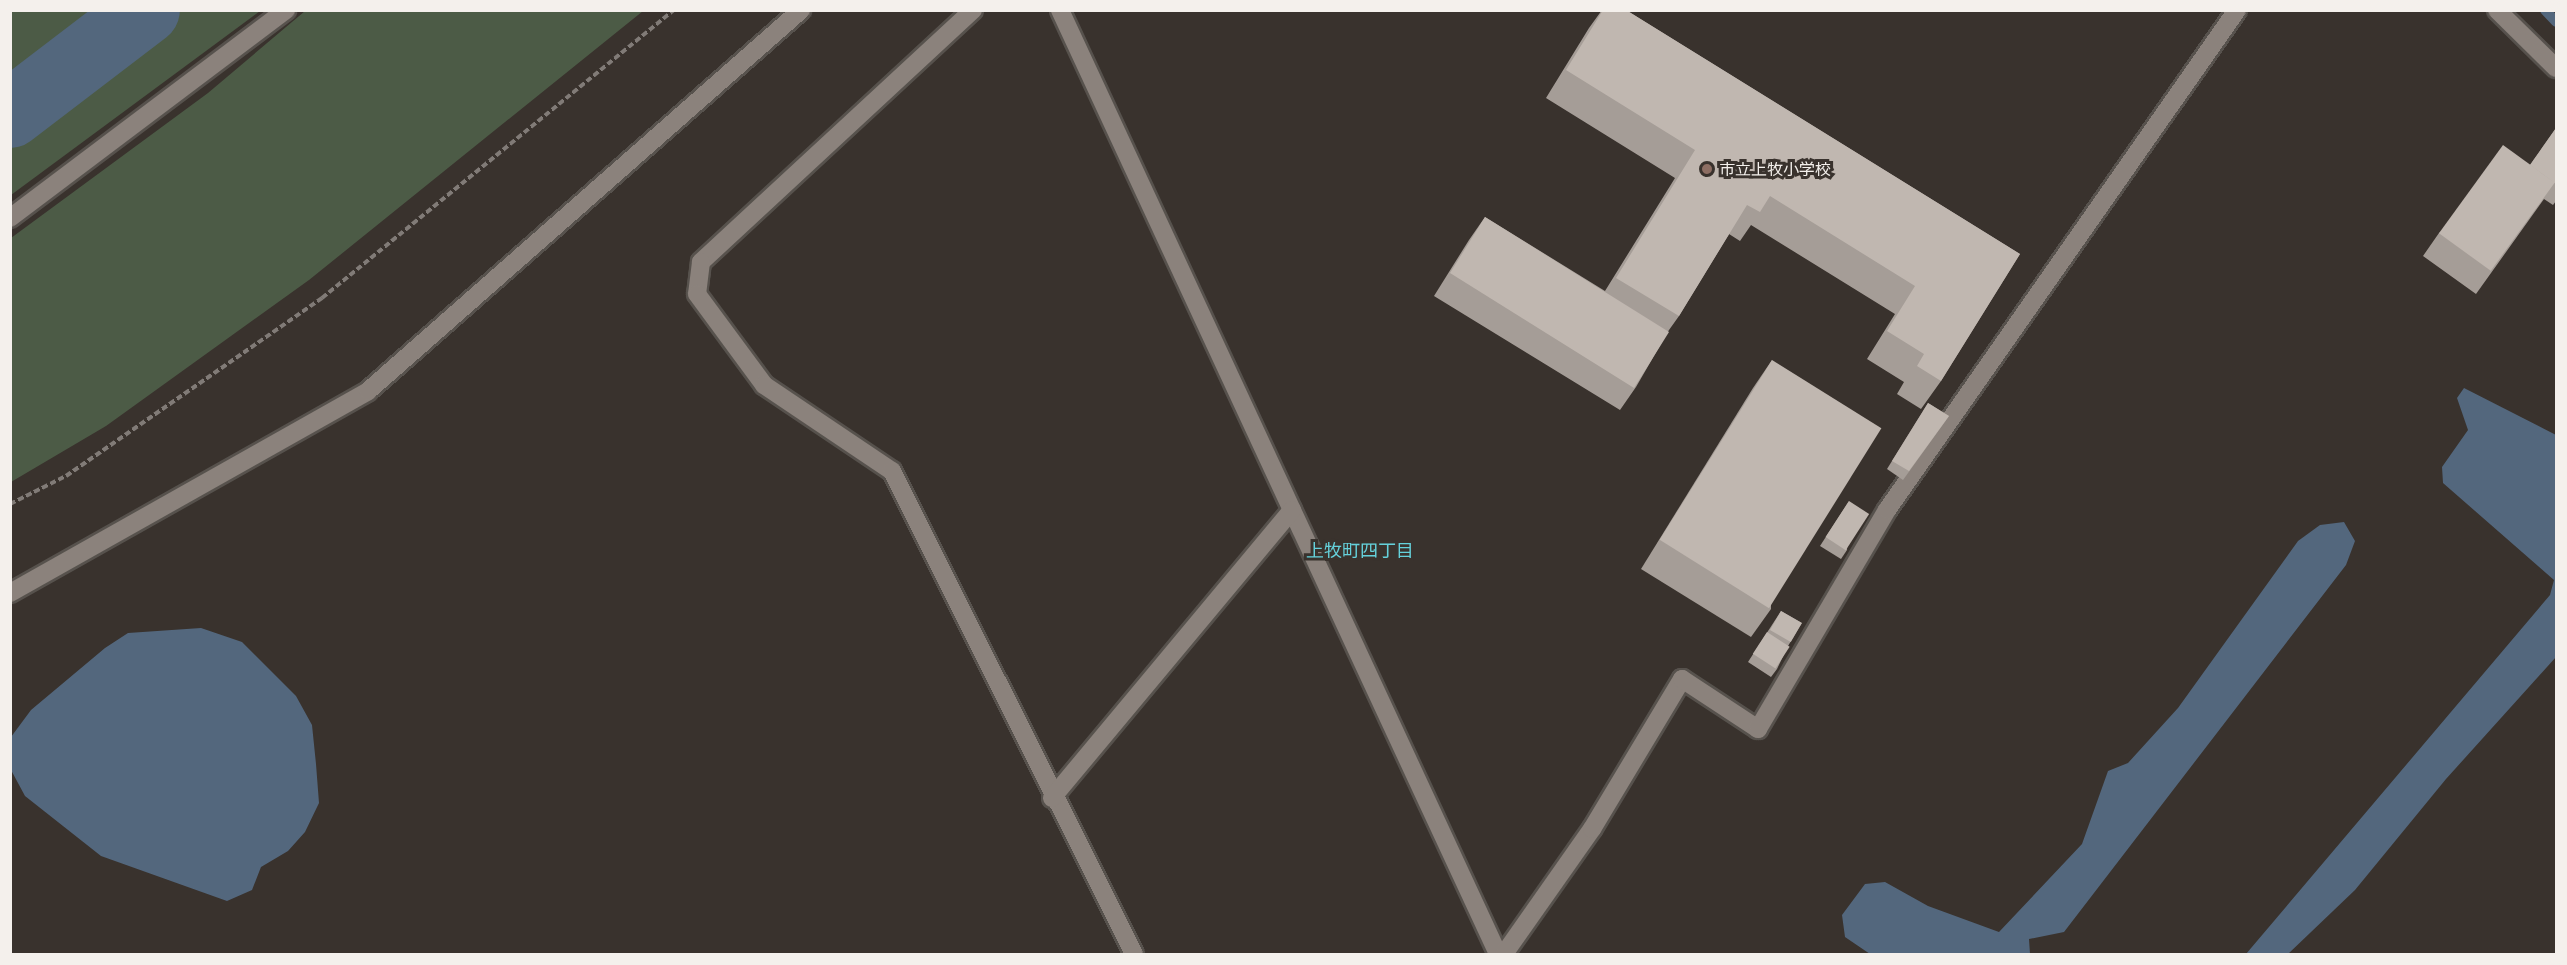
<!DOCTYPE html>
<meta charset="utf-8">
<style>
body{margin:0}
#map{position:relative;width:2567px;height:965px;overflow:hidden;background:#39322d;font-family:"Asap Condensed","Noto Sans JP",sans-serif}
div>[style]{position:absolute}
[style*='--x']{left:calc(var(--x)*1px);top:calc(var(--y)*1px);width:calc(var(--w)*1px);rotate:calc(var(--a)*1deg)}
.green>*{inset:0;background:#4c5b46}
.water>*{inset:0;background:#53677d}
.stream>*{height:10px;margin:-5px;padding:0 5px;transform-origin:5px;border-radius:5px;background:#53677d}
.river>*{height:68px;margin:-34px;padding:0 34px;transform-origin:34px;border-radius:34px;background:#53677d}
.path>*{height:4px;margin-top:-2px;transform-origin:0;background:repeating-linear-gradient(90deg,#817b77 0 6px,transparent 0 9px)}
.roads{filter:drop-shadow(2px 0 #57524d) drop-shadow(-2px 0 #57524d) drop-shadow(0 2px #57524d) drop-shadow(0 -2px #57524d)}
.minor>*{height:18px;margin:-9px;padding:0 9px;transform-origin:9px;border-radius:9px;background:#8b827c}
.wall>*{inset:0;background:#a59d97}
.building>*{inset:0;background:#c0b7b0;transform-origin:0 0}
.dots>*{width:16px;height:16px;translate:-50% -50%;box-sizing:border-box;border:3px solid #39322d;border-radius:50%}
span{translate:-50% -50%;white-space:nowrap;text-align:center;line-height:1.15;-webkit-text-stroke:6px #39322d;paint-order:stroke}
.poi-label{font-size:16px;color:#f4f0ec}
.left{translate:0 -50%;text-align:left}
.neighbourhood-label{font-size:18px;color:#65d1db}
.frame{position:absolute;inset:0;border:12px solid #f4f0ec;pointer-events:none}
</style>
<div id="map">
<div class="green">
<i style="clip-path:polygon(11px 10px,107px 10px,107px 11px,11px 84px)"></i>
<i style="clip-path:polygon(169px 10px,260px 11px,11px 195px,11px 139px)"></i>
<i style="clip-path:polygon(305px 11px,643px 11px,309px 280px,106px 426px,11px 482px,11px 238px,208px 93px)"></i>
</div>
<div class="water">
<i style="clip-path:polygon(2464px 388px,2556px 435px,2556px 657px,2446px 779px,2355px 890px,2288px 954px,2246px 954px,2550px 595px,2554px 580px,2443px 483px,2442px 467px,2468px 430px,2457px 398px)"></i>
<i style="clip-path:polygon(2344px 522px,2355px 541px,2346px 565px,2064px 932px,2029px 939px,2030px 954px,1870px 954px,1845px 937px,1842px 915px,1865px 884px,1885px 882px,1928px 906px,1999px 932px,2082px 844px,2108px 771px,2128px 763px,2178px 708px,2298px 541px,2320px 525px)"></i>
<i style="clip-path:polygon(201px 628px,242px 642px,296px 696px,312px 725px,316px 764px,319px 803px,305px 832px,288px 851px,261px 867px,252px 890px,227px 901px,101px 856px,25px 796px,11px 770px,11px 737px,31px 710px,105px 648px,128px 633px)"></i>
</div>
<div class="stream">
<i style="--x:2545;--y:10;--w:16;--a:47"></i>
</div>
<div class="river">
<i style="--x:10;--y:114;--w:171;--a:-37.4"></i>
</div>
<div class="path">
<i style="--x:10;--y:504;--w:63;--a:-26.6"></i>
<i style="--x:66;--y:476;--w:312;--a:-34.8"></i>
<i style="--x:322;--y:298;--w:455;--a:-39.3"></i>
</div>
<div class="roads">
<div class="minor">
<i style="--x:973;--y:10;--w:371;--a:137.2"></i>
<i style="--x:701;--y:262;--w:32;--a:97"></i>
<i style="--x:697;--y:294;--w:113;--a:53.6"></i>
<i style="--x:764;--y:385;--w:154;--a:33.9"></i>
<i style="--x:892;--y:471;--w:540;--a:63.39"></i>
<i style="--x:1060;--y:10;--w:1041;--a:65.11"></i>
<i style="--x:2497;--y:10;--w:83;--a:44.5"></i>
<i style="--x:10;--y:218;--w:346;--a:-37"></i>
<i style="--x:10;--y:593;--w:411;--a:-29.4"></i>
<i style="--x:368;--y:391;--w:577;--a:-41.34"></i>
<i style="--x:1052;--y:798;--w:375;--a:-50.2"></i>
<i style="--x:1504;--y:954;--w:153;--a:-54.9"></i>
<i style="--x:1592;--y:829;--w:175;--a:-59"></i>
<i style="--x:1682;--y:679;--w:91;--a:33.3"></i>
<i style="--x:1758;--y:729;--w:254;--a:-59.5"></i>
<i style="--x:1887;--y:510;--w:610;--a:-55.01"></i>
</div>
</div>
<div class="wall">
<i style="clip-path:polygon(1602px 10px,1626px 10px,2020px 254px,1941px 381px,1921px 409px,1897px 394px,1904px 382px,1867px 359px,1895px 314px,1751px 225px,1740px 241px,1729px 234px,1679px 316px,1669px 330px,1636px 387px,1620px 410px,1434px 296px,1469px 240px,1485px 217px,1605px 291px,1675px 178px,1546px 98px,1589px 28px)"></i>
<i style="clip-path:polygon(2556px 128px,2556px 201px,2553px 205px,2544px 199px,2476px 294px,2423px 256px,2439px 233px,2530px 165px)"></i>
<i style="clip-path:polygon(1772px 360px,1771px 609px,1751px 637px,1641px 569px,1753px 388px)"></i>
<i style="clip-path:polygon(1928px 403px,1949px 416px,1903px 480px,1887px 469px)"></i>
<i style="clip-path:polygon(1849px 501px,1847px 550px,1841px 559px,1820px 546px)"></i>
<i style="clip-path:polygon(1781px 611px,1802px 623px,1788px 646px,1777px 669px,1771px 677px,1748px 662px)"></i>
</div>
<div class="building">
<i style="clip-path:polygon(1603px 10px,1626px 10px,2020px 254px,1941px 381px,1917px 366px,1924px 354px,1887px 331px,1915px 286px,1770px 196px,1760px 212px,1747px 205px,1679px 316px,1616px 278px,1695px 150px,1566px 70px)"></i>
<i style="clip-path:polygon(2556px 128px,2556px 184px,2530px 165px)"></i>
<i style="left:2503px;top:145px;width:64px;height:109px;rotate:36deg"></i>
<i style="left:1485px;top:217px;width:217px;height:66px;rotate:32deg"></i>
<i style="left:1772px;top:360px;width:129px;height:212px;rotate:32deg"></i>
<i style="clip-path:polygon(1928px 403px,1949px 416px,1909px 471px,1892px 461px)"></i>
<i style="left:1849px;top:501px;width:24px;height:43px;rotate:33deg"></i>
<i style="left:1781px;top:611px;width:24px;height:22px;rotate:30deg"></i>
<i style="left:1767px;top:632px;width:27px;height:26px;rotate:33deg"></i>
</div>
<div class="dots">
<i style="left:1707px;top:169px;background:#8d6e63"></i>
</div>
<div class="poi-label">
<span class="left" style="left:1719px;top:169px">市立上牧小学校</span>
</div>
<div class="neighbourhood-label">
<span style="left:1360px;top:551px">上牧町四丁目</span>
</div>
<div class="frame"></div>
</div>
